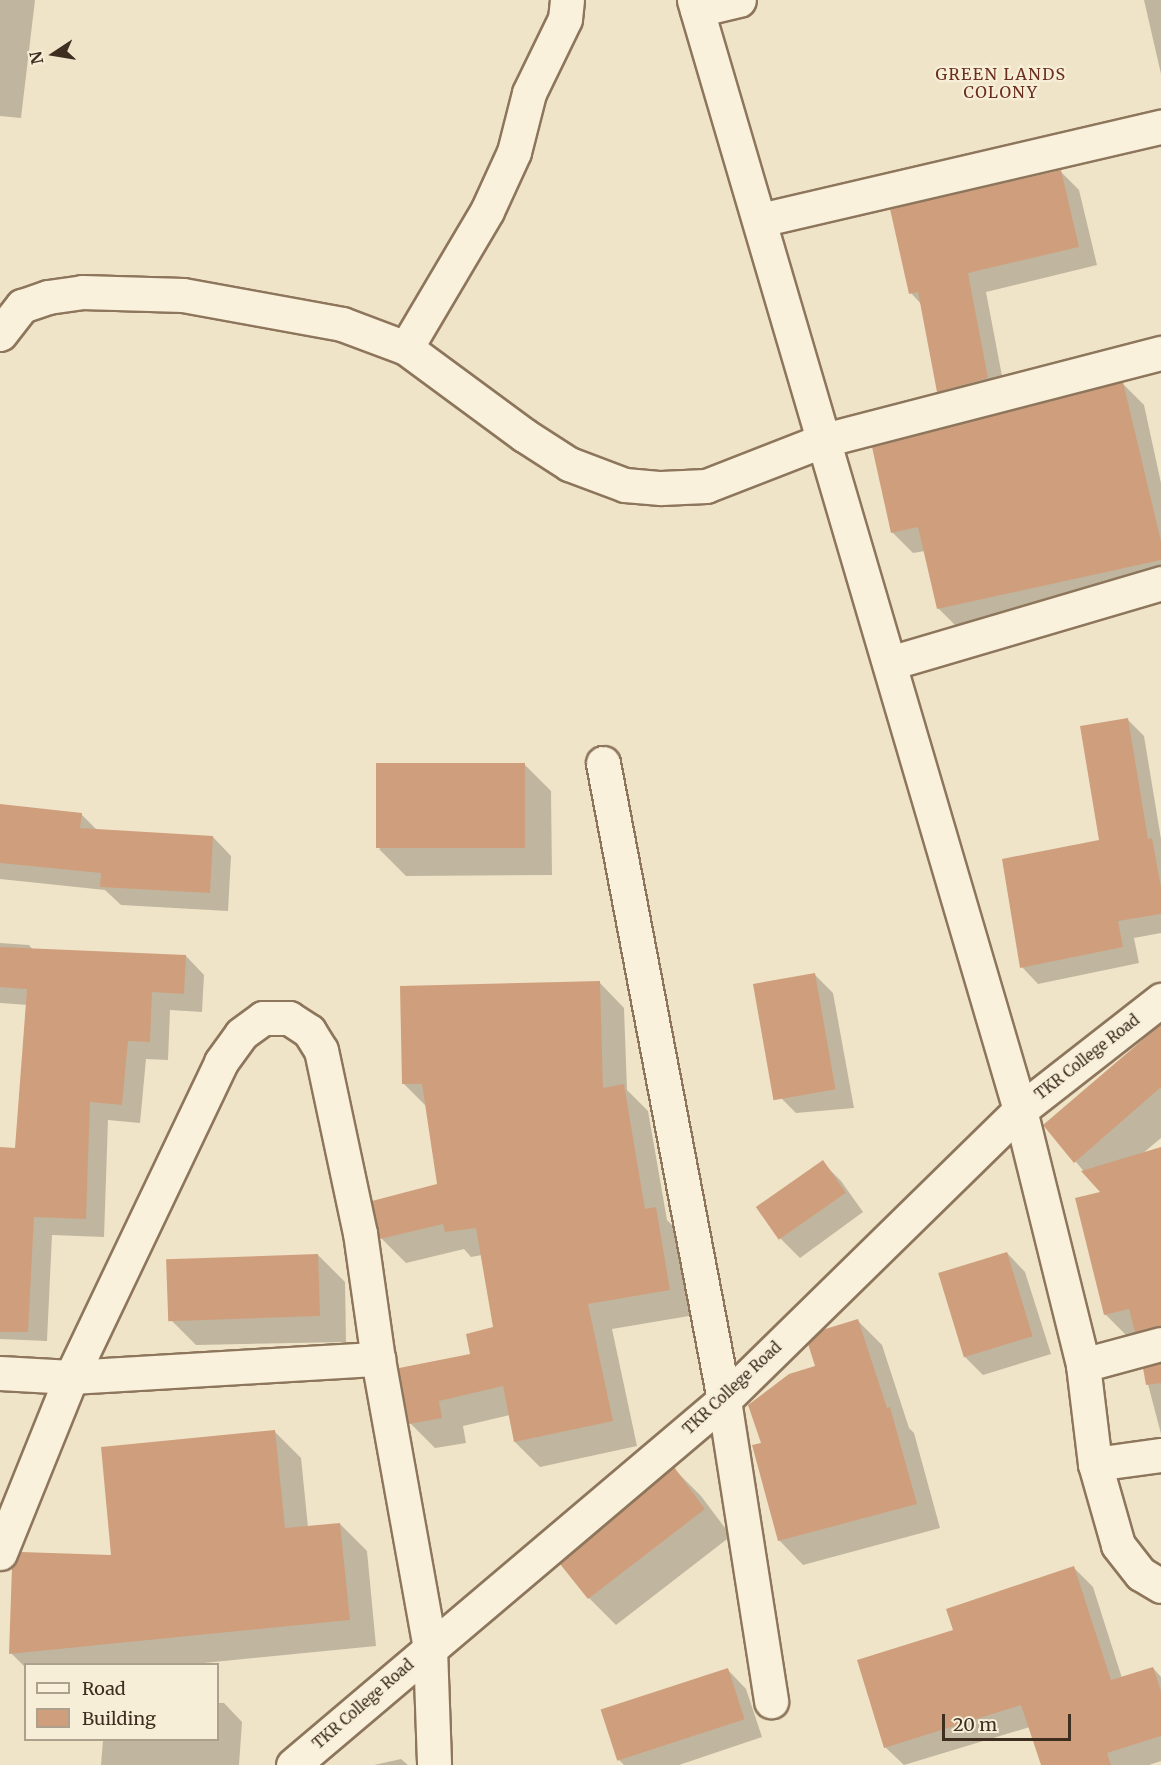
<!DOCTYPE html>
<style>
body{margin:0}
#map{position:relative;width:1161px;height:1765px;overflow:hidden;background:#f0e4c8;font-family:Merriweather,serif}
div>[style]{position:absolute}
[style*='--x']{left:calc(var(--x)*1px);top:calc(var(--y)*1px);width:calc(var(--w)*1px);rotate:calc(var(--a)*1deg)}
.shadow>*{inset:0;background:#0003}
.building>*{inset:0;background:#cf9f7d;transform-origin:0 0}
.roads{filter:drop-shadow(2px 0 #8d765c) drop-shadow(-2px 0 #8d765c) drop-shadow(0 2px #8d765c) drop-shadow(0 -2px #8d765c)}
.street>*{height:33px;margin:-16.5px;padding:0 16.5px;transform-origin:16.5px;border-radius:16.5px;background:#faf1dc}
.secondary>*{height:33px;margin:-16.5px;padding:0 16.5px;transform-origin:16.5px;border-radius:16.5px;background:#faf1dc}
span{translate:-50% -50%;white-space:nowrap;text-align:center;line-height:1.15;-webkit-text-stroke:4.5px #f7eed8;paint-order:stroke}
.street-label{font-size:15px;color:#3d2e20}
.neighbourhood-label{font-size:16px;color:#6b2e1e;letter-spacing:1.5px}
.legend{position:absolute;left:24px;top:1663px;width:195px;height:78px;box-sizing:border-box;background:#f7eed8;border:2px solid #ada18e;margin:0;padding:8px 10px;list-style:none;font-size:18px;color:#3d2e20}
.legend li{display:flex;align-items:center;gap:12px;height:30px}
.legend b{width:30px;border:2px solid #ada18e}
.north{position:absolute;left:24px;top:24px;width:60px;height:60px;-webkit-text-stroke:4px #f7eed8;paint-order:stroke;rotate:258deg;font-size:16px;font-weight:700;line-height:24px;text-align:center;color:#3d2e20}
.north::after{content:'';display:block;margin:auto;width:21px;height:27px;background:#3d2e20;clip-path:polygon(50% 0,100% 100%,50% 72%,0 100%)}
.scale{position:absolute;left:942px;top:1714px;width:129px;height:27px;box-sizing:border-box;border:3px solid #3d2e20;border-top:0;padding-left:8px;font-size:18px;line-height:21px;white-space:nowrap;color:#3d2e20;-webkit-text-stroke:4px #f7eed8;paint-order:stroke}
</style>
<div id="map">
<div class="shadow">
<i style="clip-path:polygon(0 0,35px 0,21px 118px,0 116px)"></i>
<i style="clip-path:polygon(1144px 0,1161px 0,1161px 74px)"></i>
<i style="clip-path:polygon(1060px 171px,1079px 190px,1097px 265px,986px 292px,1006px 397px,957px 409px,938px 391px,922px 305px,911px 293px)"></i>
<i style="clip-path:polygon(1123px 384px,1144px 405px,1161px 483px,1161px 585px,960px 630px,938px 608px,925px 551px,913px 553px,892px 532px)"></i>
<i style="clip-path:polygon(1128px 720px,1144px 736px,1161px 839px,1161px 933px,1134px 938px,1139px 963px,1038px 984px,1022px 967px,1101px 841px)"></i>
<i style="clip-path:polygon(524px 764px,551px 791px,552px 875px,406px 876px,379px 849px)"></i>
<i style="clip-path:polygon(0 806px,81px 814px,97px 830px,213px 837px,231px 856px,228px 911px,121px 905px,105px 890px,0 879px)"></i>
<i style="clip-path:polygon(0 943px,29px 945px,33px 950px,186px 956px,204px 975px,202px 1012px,170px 1010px,168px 1060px,146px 1059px,140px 1123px,108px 1120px,104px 1237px,52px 1235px,47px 1341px,0 1339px,0 1149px,16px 1149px,28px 1005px,0 1003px)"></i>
<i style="clip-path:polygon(814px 974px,833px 993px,854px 1108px,796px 1113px,777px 1094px)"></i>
<i style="clip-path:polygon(599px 982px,624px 1008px,627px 1090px,648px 1111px,667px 1220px,681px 1234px,695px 1315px,612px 1329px,637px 1446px,540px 1467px,515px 1442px,510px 1415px,463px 1426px,466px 1443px,435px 1448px,410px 1423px,495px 1329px,482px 1255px,471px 1257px,464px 1249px,406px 1263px,381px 1238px,439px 1185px,427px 1107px,404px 1084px)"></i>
<i style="clip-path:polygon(1161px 1027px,1161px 1138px,1142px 1154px,1161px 1149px,1161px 1353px,1128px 1337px,1105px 1314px,1102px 1193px,1045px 1125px)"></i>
<i style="clip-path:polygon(822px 1162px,841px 1181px,863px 1212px,800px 1258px,781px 1239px,758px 1208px)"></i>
<i style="clip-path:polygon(1007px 1253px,1025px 1272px,1051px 1354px,983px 1375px,965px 1357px,939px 1274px)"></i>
<i style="clip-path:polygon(318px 1255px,345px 1282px,346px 1342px,196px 1345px,169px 1318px)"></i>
<i style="clip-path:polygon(858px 1321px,882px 1345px,909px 1428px,914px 1433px,940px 1528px,803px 1565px,779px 1540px,762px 1444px,817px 1367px)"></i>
<i style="clip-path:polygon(1161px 1364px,1161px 1434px,1144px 1369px)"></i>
<i style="clip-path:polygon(274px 1431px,301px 1458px,308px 1527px,340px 1524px,367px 1551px,376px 1646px,194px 1664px,26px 1664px,26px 1668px,11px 1653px,113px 1557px)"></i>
<i style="clip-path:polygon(674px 1469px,701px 1496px,731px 1536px,616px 1625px,589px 1598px,562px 1564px)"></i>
<i style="clip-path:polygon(1074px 1568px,1093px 1587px,1122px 1678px,1153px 1668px,1161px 1677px,1161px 1761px,1149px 1765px,1043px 1765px,1030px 1727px,904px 1765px,885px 1747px,955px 1631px)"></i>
<i style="clip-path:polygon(728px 1670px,746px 1689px,762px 1737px,679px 1765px,624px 1765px,619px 1760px)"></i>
<i style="clip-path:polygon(218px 1703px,224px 1703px,242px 1722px,239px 1765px,101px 1765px,103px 1740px,218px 1740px)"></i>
<i style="clip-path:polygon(401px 1759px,408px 1765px,374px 1765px)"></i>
</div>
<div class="building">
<i style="clip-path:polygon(1061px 170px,1079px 247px,968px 273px,988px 378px,937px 392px,918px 292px,909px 294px,890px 209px)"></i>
<i style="clip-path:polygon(1123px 382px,1161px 541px,1161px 560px,937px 609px,918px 527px,891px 533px,872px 447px)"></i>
<i style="clip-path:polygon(1128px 718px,1148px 839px,1152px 838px,1161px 887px,1161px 914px,1118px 921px,1123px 947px,1020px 968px,1002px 859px,1099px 840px,1080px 726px)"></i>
<i style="left:525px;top:763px;width:85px;height:149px;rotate:90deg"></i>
<i style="clip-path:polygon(0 804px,82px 813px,80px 828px,213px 836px,210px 893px,100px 887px,101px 873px,0 863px)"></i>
<i style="clip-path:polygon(0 947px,186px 955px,184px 994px,152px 992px,150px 1042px,128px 1041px,122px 1105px,90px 1102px,86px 1219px,34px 1217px,28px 1332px,0 1332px,0 1147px,15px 1148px,27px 989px,0 987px)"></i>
<i style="left:815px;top:973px;width:118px;height:63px;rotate:80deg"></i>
<i style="clip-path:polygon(600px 981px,603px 1088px,624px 1084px,645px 1209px,656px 1207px,670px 1290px,588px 1304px,613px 1421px,514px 1442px,503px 1386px,439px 1401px,442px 1418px,409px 1424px,399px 1368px,470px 1354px,466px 1334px,493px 1327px,476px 1228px,445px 1232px,443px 1224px,380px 1239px,372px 1201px,437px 1184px,422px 1084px,402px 1084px,400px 986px)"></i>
<i style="clip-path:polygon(1161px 1024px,1161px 1087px,1074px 1163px,1043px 1125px)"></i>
<i style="clip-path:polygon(1161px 1147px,1161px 1326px,1135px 1332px,1129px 1309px,1104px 1315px,1075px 1198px,1100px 1192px,1081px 1171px)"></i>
<i style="left:823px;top:1160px;width:40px;height:82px;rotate:55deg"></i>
<i style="left:1007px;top:1252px;width:88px;height:72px;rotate:73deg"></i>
<i style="left:318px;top:1254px;width:62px;height:152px;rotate:88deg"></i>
<i style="clip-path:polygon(858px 1319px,887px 1408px,890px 1407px,917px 1504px,778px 1541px,752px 1445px,761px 1443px,748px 1405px,789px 1374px,815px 1366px,808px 1344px,822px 1330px)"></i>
<i style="clip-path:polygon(1161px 1363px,1161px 1383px,1146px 1385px,1143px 1368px)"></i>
<i style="clip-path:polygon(275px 1430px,285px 1528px,340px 1523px,350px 1620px,9px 1654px,12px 1567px,21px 1552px,111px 1555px,101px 1447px)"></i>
<i style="clip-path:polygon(674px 1467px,705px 1509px,588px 1599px,560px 1564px)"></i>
<i style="clip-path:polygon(1074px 1566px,1111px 1680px,1153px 1667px,1161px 1691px,1161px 1736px,1107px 1753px,1111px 1765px,1041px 1765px,1021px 1705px,884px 1748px,857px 1660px,953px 1630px,946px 1609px)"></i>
<i style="left:728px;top:1668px;width:54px;height:134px;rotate:72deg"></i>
</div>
<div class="roads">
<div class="street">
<i style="--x:694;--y:0;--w:1157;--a:73.63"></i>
<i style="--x:1020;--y:1110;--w:263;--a:76.1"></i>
<i style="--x:1083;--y:1365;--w:100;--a:83.1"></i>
<i style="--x:1095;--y:1464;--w:84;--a:74.1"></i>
<i style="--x:1118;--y:1545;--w:37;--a:52"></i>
<i style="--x:1141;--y:1574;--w:23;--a:31"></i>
<i style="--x:697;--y:10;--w:43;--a:-13.4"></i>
<i style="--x:760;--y:220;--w:412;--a:-13.1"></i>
<i style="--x:0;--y:334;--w:36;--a:-52"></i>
<i style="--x:22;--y:306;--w:28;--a:-19"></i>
<i style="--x:48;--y:297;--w:34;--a:-8"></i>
<i style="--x:82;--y:292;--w:101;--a:1.7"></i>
<i style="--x:183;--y:295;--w:162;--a:10.3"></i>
<i style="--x:342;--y:324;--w:68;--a:20.6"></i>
<i style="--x:406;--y:348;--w:147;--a:36.4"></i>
<i style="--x:524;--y:435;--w:54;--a:32.8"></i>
<i style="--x:569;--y:464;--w:60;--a:20.6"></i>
<i style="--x:625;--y:485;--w:36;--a:5"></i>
<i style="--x:661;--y:488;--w:45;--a:-2.5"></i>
<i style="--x:706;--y:486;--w:127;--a:-21.3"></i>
<i style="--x:824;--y:440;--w:348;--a:-14.5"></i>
<i style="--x:406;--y:348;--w:159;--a:-59.4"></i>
<i style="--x:487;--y:211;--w:65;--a:-65.4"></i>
<i style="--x:514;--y:152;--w:61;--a:-75.7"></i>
<i style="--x:529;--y:93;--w:82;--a:-64.1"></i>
<i style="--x:565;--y:19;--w:19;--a:-84"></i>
<i style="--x:890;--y:663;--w:283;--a:-16.4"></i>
<i style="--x:603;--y:763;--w:648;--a:79.24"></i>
<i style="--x:724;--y:1400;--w:305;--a:81.1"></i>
<i style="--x:1083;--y:1365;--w:81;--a:-15.1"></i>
<i style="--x:0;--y:1373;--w:71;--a:3.2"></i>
<i style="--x:71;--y:1377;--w:308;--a:-3.4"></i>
<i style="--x:1095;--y:1464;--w:67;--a:-7.8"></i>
<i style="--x:0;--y:1553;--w:190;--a:-68"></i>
<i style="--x:71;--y:1377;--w:349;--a:-64.5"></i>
<i style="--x:221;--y:1062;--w:34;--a:-54"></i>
<i style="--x:241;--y:1034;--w:27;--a:-36"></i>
<i style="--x:263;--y:1018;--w:26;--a:0"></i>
<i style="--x:289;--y:1018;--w:24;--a:33"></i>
<i style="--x:309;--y:1031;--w:22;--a:58"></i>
<i style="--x:321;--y:1050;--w:187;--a:78"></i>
<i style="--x:360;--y:1233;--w:127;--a:81.9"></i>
<i style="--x:378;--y:1359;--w:294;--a:79.8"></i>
<i style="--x:430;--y:1648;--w:117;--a:88"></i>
</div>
<div class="secondary">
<i style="--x:293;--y:1765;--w:565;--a:-40.26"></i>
<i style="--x:724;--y:1400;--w:414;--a:-44.4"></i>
<i style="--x:1020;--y:1110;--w:179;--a:-38"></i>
</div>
</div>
<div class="street-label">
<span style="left:1087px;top:1057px;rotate:-38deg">TKR College Road</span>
<span style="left:732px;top:1388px;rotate:-43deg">TKR College Road</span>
<span style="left:363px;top:1704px;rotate:-41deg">TKR College Road</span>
</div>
<div class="neighbourhood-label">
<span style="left:1001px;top:83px">GREEN LANDS<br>COLONY</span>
</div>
<ul class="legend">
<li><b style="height:8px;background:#faf1dc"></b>Road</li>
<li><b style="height:16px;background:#cf9f7d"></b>Building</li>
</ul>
<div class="north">N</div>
<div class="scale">20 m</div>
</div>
